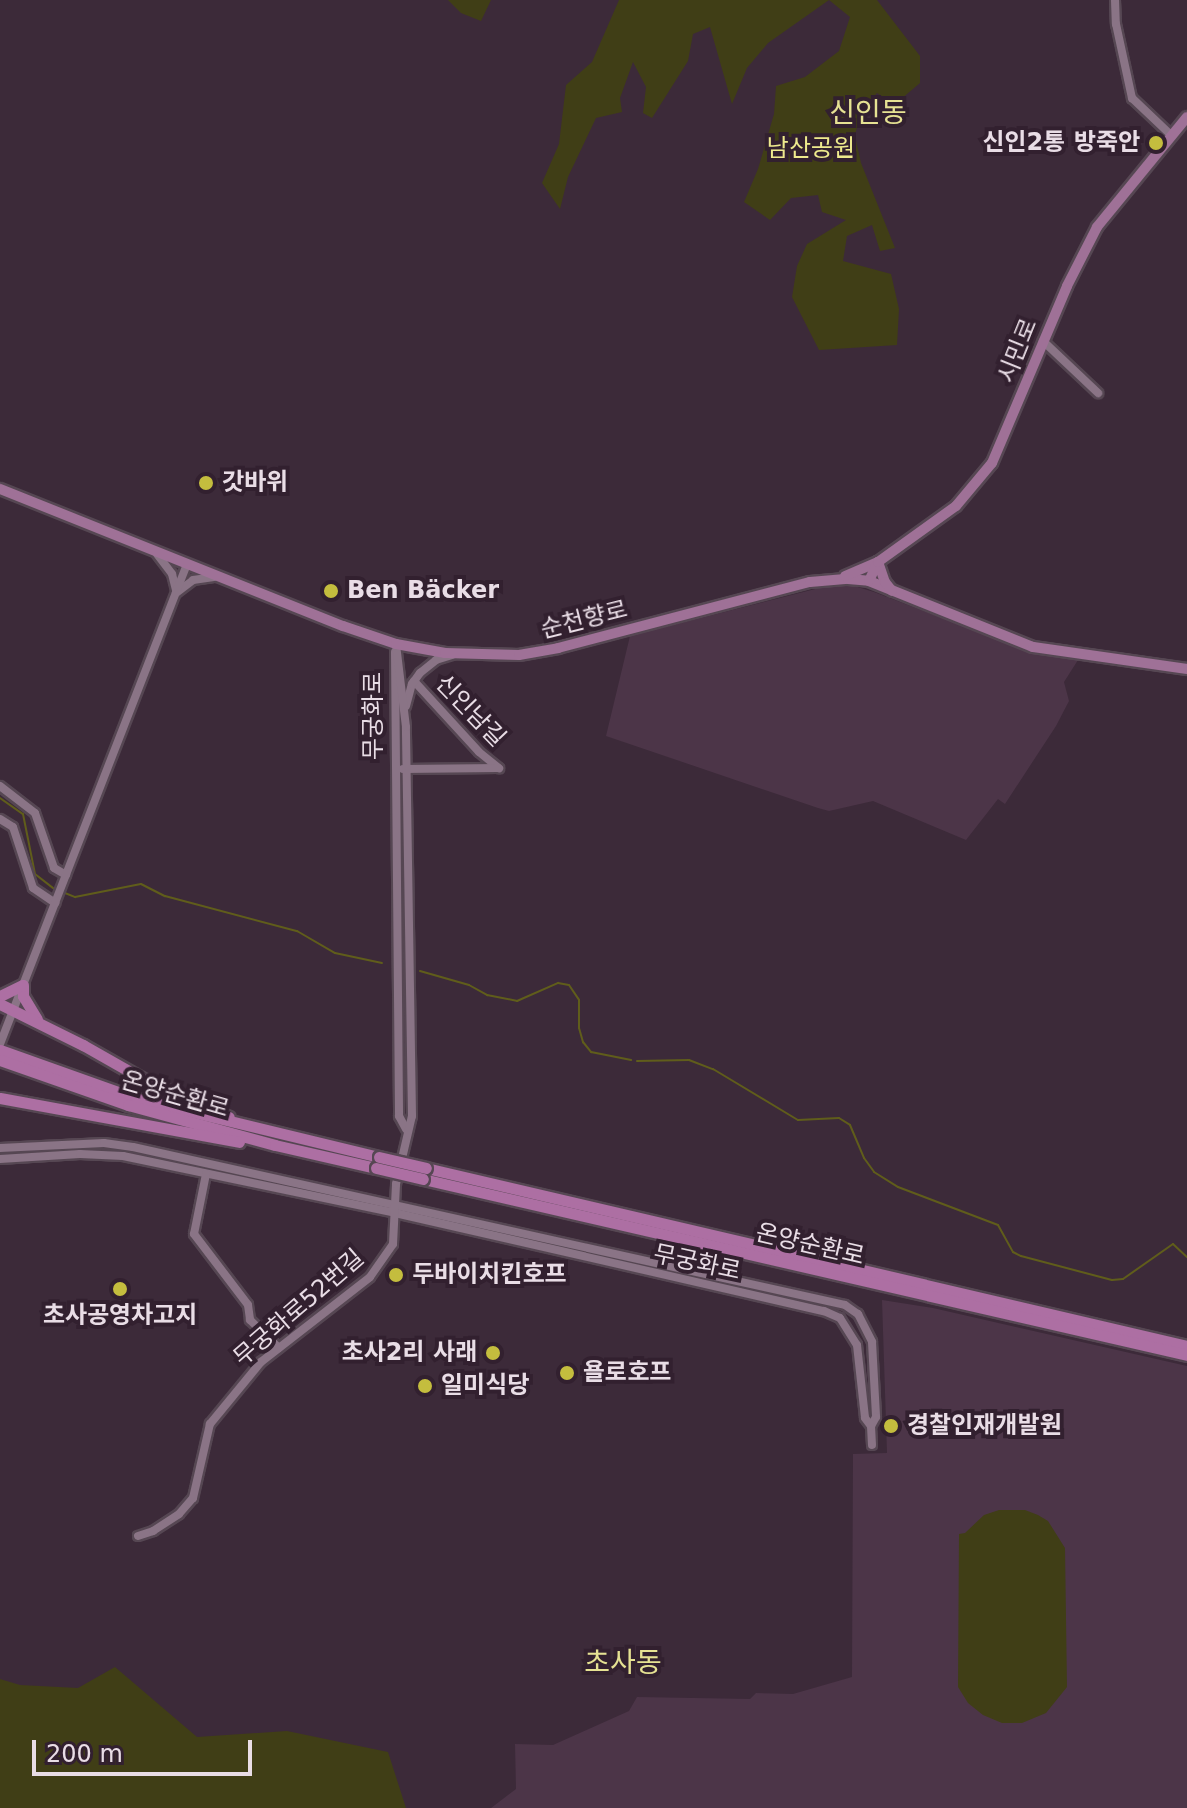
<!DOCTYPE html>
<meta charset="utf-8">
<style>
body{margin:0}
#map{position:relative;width:1187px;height:1808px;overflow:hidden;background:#3c2a39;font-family:"DejaVu Sans","Noto Sans KR",sans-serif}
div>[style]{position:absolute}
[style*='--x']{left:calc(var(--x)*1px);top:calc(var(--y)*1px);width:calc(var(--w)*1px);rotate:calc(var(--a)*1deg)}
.built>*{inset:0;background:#4c3548}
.green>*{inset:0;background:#403e16}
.stream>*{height:2px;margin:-1px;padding:0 1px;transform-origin:1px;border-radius:1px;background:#605d1b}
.roads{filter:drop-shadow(2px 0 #564753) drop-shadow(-2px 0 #564753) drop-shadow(0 2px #564753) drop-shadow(0 -2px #564753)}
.minor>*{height:8px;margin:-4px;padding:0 4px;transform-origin:4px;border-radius:4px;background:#8a7486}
.major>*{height:10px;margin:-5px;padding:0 5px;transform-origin:5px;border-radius:5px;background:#9f7197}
.highway>*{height:11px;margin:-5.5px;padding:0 5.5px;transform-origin:5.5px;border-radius:5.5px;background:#ad6fa3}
.bridges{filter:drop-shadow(2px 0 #564753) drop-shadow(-2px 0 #564753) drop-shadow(0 2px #564753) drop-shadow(0 -2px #564753)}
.highway-bridge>*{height:11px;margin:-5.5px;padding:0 5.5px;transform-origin:5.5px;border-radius:5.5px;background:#ad6fa3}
.dots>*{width:22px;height:22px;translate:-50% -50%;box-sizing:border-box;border:4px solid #32202f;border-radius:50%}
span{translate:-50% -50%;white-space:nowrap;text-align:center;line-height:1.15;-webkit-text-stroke:8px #32202f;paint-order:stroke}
.poi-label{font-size:24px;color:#e9dde6;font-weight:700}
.right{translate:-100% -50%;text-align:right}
.left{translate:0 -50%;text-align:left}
.park-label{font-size:24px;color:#eeea8d}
.street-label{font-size:24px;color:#e9dde6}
.quarter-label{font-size:28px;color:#e6e293}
.scale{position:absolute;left:32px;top:1740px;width:220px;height:36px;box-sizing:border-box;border:4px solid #e9dde6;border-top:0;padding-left:10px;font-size:24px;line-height:28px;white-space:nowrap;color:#e9dde6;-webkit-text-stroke:6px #32202f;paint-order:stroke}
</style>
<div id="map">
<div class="built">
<i style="clip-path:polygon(831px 585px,851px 585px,874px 592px,1020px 648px,1078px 660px,1064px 682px,1069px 701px,1056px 726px,1005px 804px,998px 799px,966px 840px,873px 801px,829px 811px,818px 808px,606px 736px,630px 636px)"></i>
<i style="clip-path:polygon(882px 1300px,933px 1308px,1187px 1366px,1187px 1808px,491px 1808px,516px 1789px,515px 1744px,553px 1745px,629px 1711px,637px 1697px,750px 1699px,756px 1693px,793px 1694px,852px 1677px,853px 1454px,887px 1453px)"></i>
</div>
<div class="green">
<i style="clip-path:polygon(448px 0,491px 0,481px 21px,461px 13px)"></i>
<i style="clip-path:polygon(619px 0,877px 0,920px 56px,920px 83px,894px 105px,877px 93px,860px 113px,855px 136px,861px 163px,895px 248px,880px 251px,872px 225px,847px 236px,843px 261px,891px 274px,899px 309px,897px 345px,819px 350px,792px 297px,797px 266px,807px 244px,846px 220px,822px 212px,818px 195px,791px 198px,770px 220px,744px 202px,758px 169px,774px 114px,776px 86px,805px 77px,839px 51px,850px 17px,829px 0,768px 43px,747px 68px,732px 104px,710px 27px,693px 34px,688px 61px,652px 118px,643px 113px,646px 87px,633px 62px,620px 98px,622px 112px,596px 118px,568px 177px,560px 209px,542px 183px,559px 144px,566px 85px,592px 62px)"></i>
<i style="clip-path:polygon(999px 1510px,1025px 1510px,1038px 1515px,1048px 1521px,1065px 1548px,1067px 1687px,1046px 1713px,1022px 1723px,1002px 1723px,983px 1715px,968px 1703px,958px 1687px,959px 1534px,965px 1533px,984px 1515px)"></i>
<i style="clip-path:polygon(115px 1667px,197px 1737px,287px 1731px,388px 1752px,406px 1808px,0 1808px,0 1679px,20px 1685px,78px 1688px)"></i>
</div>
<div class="stream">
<i style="--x:0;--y:798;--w:28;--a:35"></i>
<i style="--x:23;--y:814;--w:61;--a:78.7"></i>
<i style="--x:35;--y:874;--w:23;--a:38"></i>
<i style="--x:65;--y:893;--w:11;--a:22"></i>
<i style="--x:75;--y:897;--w:67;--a:-11.1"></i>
<i style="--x:141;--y:884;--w:27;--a:27"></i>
<i style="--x:165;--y:896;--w:137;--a:14.9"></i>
<i style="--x:297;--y:931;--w:44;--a:30.1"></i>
<i style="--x:335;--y:953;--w:48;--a:12"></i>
<i style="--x:420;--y:971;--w:51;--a:15.9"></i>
<i style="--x:469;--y:985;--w:21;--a:29"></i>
<i style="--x:487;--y:995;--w:31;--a:11"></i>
<i style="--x:517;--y:1001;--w:45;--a:-23.7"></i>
<i style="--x:558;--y:983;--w:11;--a:10"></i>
<i style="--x:569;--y:985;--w:18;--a:56"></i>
<i style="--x:579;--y:1000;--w:28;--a:90"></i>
<i style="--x:579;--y:1028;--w:15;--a:74"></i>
<i style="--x:583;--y:1042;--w:13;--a:51"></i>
<i style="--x:591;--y:1052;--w:41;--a:11.3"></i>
<i style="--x:637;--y:1061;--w:52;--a:-1.1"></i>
<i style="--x:689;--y:1060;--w:26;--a:21"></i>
<i style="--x:713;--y:1069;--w:99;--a:31"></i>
<i style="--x:798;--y:1120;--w:41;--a:-2.8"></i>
<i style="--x:839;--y:1118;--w:13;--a:32"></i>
<i style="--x:850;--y:1125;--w:36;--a:67"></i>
<i style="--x:864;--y:1158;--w:17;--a:54"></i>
<i style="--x:874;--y:1172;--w:28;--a:32"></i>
<i style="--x:898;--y:1187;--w:107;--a:20.8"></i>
<i style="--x:998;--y:1225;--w:31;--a:61"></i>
<i style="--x:1013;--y:1252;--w:9;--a:27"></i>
<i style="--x:1021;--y:1256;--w:94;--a:14.8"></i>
<i style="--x:1112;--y:1280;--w:11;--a:-5"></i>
<i style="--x:1123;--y:1279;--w:61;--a:-35"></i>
<i style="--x:1173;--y:1244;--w:19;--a:43"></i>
</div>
<div class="roads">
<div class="minor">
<i style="--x:1115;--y:0;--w:24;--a:88"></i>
<i style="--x:1116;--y:24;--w:76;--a:77.8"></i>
<i style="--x:1132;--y:98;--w:55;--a:43.5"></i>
<i style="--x:1043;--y:341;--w:76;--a:43.4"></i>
<i style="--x:157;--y:554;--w:25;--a:53"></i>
<i style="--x:172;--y:574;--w:16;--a:76"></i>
<i style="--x:176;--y:593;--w:21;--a:-37"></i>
<i style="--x:193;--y:580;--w:21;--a:-8"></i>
<i style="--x:395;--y:652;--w:464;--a:89.5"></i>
<i style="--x:399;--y:1116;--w:15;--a:62"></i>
<i style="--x:414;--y:681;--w:96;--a:47.5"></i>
<i style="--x:479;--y:752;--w:26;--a:39"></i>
<i style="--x:406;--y:706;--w:23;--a:-75"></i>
<i style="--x:412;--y:684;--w:14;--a:-54"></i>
<i style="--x:420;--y:673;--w:21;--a:-39"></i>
<i style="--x:436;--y:660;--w:17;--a:-17"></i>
<i style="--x:403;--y:769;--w:95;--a:-0.6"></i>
<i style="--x:0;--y:786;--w:44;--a:37.6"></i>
<i style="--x:35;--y:813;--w:58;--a:70.9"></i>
<i style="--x:54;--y:868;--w:14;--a:30"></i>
<i style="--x:0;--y:819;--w:15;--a:32"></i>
<i style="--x:13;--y:827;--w:64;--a:71.8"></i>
<i style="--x:33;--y:888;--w:27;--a:34"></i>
<i style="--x:0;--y:1044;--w:515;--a:-68.71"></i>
<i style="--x:0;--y:1148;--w:104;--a:-2.8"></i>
<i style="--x:104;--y:1143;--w:29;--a:8"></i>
<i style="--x:133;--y:1147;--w:729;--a:12.51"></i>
<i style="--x:845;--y:1305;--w:16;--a:35"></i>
<i style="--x:858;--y:1314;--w:31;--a:63"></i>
<i style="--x:872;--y:1342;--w:75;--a:86.9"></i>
<i style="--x:876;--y:1417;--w:10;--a:119"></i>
<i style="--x:871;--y:1426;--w:19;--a:87"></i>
<i style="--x:0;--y:1159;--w:80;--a:-3.6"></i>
<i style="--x:80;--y:1154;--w:43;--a:2.7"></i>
<i style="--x:123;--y:1156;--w:278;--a:11.8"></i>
<i style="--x:395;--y:1213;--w:440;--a:12.9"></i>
<i style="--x:824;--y:1311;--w:17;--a:24"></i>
<i style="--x:840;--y:1318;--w:32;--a:58"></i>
<i style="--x:857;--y:1345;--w:73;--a:83.7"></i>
<i style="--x:865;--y:1418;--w:10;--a:53"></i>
<i style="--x:206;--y:1174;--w:61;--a:101.3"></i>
<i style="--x:194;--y:1234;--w:89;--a:52.7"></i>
<i style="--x:248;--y:1305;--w:15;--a:82"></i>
<i style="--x:250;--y:1320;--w:40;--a:44"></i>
<i style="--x:138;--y:1536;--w:16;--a:-18"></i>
<i style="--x:153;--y:1531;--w:31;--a:-33"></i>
<i style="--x:179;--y:1514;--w:21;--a:-49"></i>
<i style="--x:193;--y:1498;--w:76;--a:-77.1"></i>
<i style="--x:210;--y:1424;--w:80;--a:-50.6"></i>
<i style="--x:261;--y:1362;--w:138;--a:-37.9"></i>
<i style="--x:370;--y:1277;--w:40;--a:-55.1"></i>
<i style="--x:393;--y:1244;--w:60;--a:-87.1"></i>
<i style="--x:396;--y:1184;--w:70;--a:-76.8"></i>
<i style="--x:412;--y:1116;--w:389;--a:-90.9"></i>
<i style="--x:406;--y:727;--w:84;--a:-96.9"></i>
</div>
<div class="major">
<i style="--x:0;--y:489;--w:369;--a:21.8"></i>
<i style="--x:343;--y:626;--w:56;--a:18.8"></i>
<i style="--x:396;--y:644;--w:50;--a:10.4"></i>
<i style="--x:445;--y:653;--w:74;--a:1.5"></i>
<i style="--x:519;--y:655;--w:40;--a:-10"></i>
<i style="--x:558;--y:648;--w:260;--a:-14.7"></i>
<i style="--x:810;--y:582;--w:38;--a:-5"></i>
<i style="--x:848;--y:579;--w:21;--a:5"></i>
<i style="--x:869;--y:581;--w:177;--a:21.9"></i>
<i style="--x:1033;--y:647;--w:156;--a:8.1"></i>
<i style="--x:845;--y:576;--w:36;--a:-23"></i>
<i style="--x:878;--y:562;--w:21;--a:71"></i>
<i style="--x:885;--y:582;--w:11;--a:52"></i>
<i style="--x:869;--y:581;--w:21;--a:-65"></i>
<i style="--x:878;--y:562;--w:96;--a:-35.7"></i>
<i style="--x:956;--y:506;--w:56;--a:-50.1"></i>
<i style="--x:992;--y:463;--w:192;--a:-67"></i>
<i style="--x:1067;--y:286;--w:66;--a:-63"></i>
<i style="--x:1097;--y:227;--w:142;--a:-50.7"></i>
</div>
<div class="highway">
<i style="--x:0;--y:996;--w:25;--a:-26"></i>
<i style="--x:23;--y:985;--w:11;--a:90"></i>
<i style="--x:23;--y:996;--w:27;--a:59"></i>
<i style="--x:0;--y:1004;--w:93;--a:26.3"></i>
<i style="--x:83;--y:1045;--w:75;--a:29.6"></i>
<i style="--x:148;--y:1082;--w:88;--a:23.4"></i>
<i style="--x:0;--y:1050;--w:143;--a:19.6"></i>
<i style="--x:135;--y:1098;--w:251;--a:13.6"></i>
<i style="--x:0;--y:1060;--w:136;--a:19.4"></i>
<i style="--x:128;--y:1105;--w:152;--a:15.2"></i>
<i style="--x:275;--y:1145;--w:104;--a:12.8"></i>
<i style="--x:0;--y:1098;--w:243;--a:10.4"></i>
<i style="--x:426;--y:1168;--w:782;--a:13.16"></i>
<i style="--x:423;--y:1179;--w:784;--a:12.97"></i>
</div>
</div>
<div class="bridges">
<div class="highway-bridge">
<i style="--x:379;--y:1157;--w:48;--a:13.2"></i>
<i style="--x:376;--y:1168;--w:48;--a:13.2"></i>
</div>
</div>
<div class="dots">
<i style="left:1156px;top:143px;background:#c4bd3e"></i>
<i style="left:206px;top:483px;background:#c4bd3e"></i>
<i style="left:331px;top:591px;background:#c4bd3e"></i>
<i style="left:396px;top:1275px;background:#c4bd3e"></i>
<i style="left:120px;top:1289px;background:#c4bd3e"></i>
<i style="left:493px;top:1353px;background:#c4bd3e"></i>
<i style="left:567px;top:1373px;background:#c4bd3e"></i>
<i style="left:425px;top:1386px;background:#c4bd3e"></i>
<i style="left:891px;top:1426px;background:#c4bd3e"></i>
</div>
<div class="poi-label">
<span class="right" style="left:1140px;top:143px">신인2통 방죽안</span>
<span class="left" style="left:222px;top:483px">갓바위</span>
<span class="left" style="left:347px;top:591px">Ben Bäcker</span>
<span class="left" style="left:412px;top:1275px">두바이치킨호프</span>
<span style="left:120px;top:1316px">초사공영차고지</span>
<span class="right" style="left:477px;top:1353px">초사2리 사래</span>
<span class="left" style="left:583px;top:1373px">욜로호프</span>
<span class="left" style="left:441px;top:1386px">일미식당</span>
<span class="left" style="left:907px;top:1426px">경찰인재개발원</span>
</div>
<div class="park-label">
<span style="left:811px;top:149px">남산공원</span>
</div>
<div class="street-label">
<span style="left:1018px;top:351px;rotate:-68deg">시민로</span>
<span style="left:584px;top:620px;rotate:-14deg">순천향로</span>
<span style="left:470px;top:711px;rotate:46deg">신인남길</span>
<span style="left:374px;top:716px;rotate:-90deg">무궁화로</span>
<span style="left:175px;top:1095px;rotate:16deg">온양순환로</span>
<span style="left:810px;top:1245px;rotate:13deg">온양순환로</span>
<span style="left:697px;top:1263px;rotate:12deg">무궁화로</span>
<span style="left:299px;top:1308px;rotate:-41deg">무궁화로52번길</span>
</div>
<div class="quarter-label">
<span style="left:868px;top:113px">신인동</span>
<span style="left:623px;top:1663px">초사동</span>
</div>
<div class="scale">200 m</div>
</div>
